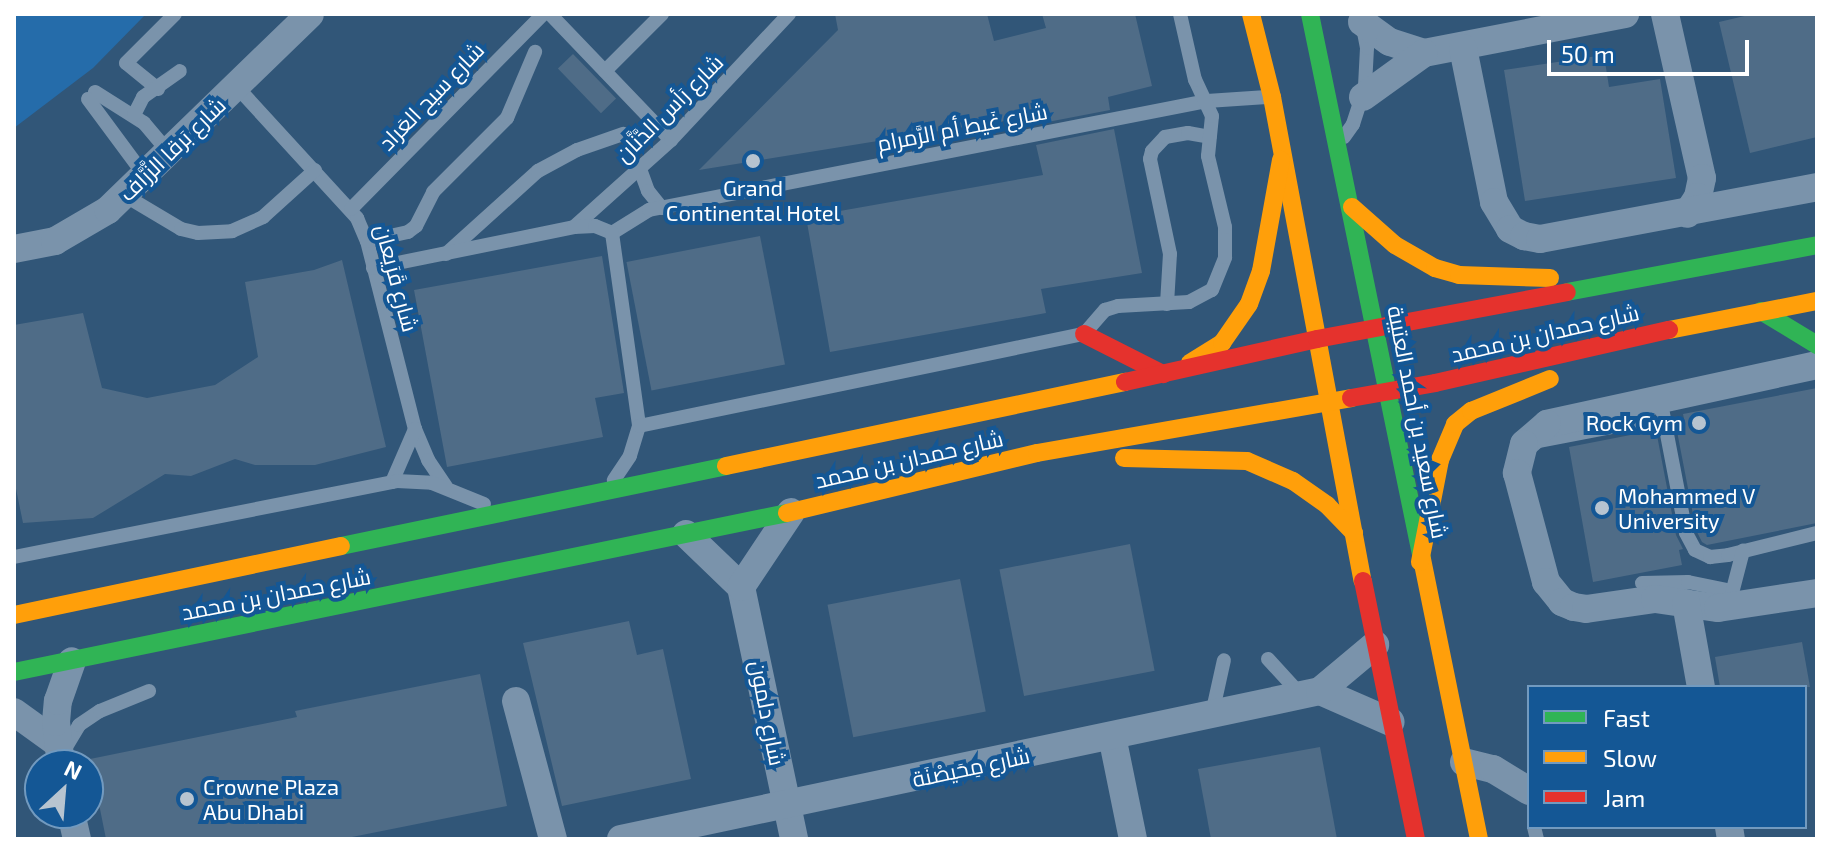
<!DOCTYPE html>
<meta charset="utf-8">
<style>
body{margin:0}
#map{position:relative;width:1831px;height:853px;overflow:hidden;background:#315678;font-family:"Exo 2",Cairo,sans-serif}
div>[style]{position:absolute}
[style*='--x']{left:calc(var(--x)*1px);top:calc(var(--y)*1px);width:calc(var(--w)*1px);rotate:calc(var(--a)*1deg)}
.green>*{inset:0;background:#256caa}
.building>*{inset:0;background:#4f6c87;transform-origin:0 0}
.lane>*{height:14px;margin:-7px;padding:0 7px;transform-origin:7px;border-radius:7px;background:#7a93ab}
.street>*{height:28px;margin:-14px;padding:0 14px;transform-origin:14px;border-radius:14px;background:#7a93ab}
.fast>*{height:18px;margin:-9px;padding:0 9px;transform-origin:9px;border-radius:9px;background:#30b455}
.slow>*{height:18px;margin:-9px;padding:0 9px;transform-origin:9px;border-radius:9px;background:#ff9f0a}
.jam>*{height:18px;margin:-9px;padding:0 9px;transform-origin:9px;border-radius:9px;background:#e5322d}
.dots>*{width:22px;height:22px;translate:-50% -50%;box-sizing:border-box;border:4px solid #145795;border-radius:50%}
span{translate:-50% -50%;white-space:nowrap;text-align:center;line-height:1.15;-webkit-text-stroke:8px #145795;paint-order:stroke}
.street-label{font-size:22px;color:#fff}
.poi-label{font-size:22px;color:#fff}
.right{translate:-100% -50%;text-align:right}
.left{translate:0 -50%;text-align:left}
.frame{position:absolute;inset:0;border:16px solid #fff;pointer-events:none}
.legend{position:absolute;left:1527px;top:685px;width:280px;height:144px;box-sizing:border-box;background:#145795;border:2px solid #729abf;margin:0;padding:10px 14px;list-style:none;font-size:24px;color:#fff}
.legend li{display:flex;align-items:center;gap:16px;height:40px}
.legend b{width:40px;border:2px solid #729abf}
.north{position:absolute;left:24px;top:749px;width:80px;height:80px;box-sizing:border-box;background:#145795;border:2px solid #729abf;border-radius:50%;rotate:26deg;font-size:22px;font-weight:700;line-height:32px;text-align:center;color:#fff}
.north::after{content:'';display:block;margin:auto;width:28px;height:36px;background:#b7c4d0;clip-path:polygon(50% 0,100% 100%,50% 72%,0 100%)}
.scale{position:absolute;left:1547px;top:40px;width:202px;height:36px;box-sizing:border-box;border:4px solid #fff;border-top:0;padding-left:10px;font-size:24px;line-height:28px;white-space:nowrap;color:#fff;-webkit-text-stroke:6px #145795;paint-order:stroke}
</style>
<div id="map">
<div class="green">
<i style="clip-path:polygon(14px 14px,146px 14px,93px 68px,14px 128px)"></i>
</div>
<div class="building">
<i style="clip-path:polygon(835px 14px,987px 14px,994px 41px,1046px 28px,1042px 14px,1135px 14px,1152px 86px,1108px 97px,1110px 110px,1032px 125px,1030px 115px,965px 130px,964px 127px,699px 170px,838px 30px)"></i>
<i style="clip-path:polygon(1753px 14px,1817px 14px,1817px 137px,1750px 153px,1719px 22px)"></i>
<i style="left:573px;top:54px;width:62px;height:21px;rotate:46deg"></i>
<i style="clip-path:polygon(1604px 55px,1609px 87px,1660px 79px,1676px 178px,1525px 201px,1504px 70px)"></i>
<i style="clip-path:polygon(1114px 129px,1142px 273px,1041px 289px,1046px 313px,830px 352px,806px 217px,1043px 175px,1036px 145px)"></i>
<i style="left:760px;top:236px;width:131px;height:136px;rotate:79deg"></i>
<i style="clip-path:polygon(602px 256px,624px 393px,595px 398px,603px 437px,447px 467px,414px 290px)"></i>
<i style="clip-path:polygon(342px 260px,386px 447px,315px 465px,255px 465px,235px 459px,191px 476px,165px 474px,93px 518px,23px 523px,14px 479px,14px 325px,83px 313px,102px 388px,147px 398px,215px 385px,258px 357px,245px 282px,314px 270px)"></i>
<i style="clip-path:polygon(1817px 388px,1817px 523px,1707px 545px,1702px 542px,1696px 530px,1676px 426px,1685px 424px,1683px 414px)"></i>
<i style="clip-path:polygon(1656px 430px,1676px 535px,1683px 549px,1679px 550px,1682px 565px,1593px 582px,1569px 447px)"></i>
<i style="left:1130px;top:544px;width:129px;height:133px;rotate:79deg"></i>
<i style="left:960px;top:579px;width:135px;height:135px;rotate:79deg"></i>
<i style="clip-path:polygon(629px 621px,637px 655px,663px 649px,691px 779px,562px 806px,523px 643px)"></i>
<i style="clip-path:polygon(1802px 642px,1810px 687px,1720px 687px,1715px 657px)"></i>
<i style="clip-path:polygon(480px 674px,507px 806px,342px 839px,106px 839px,90px 759px,297px 717px,295px 711px)"></i>
<i style="clip-path:polygon(1320px 747px,1337px 839px,1211px 839px,1198px 769px)"></i>
</div>
<div class="lane">
<i style="--x:550;--y:14;--w:175;--a:46.2"></i>
<i style="--x:605;--y:71;--w:81;--a:-45"></i>
<i style="--x:237;--y:87;--w:178;--a:47.5"></i>
<i style="--x:357;--y:218;--w:25;--a:67"></i>
<i style="--x:367;--y:241;--w:194;--a:75.7"></i>
<i style="--x:415;--y:429;--w:34;--a:67"></i>
<i style="--x:428;--y:460;--w:32;--a:56"></i>
<i style="--x:158;--y:89;--w:41;--a:-140.9"></i>
<i style="--x:126;--y:63;--w:69;--a:-45"></i>
<i style="--x:95;--y:92;--w:58;--a:32.3"></i>
<i style="--x:144;--y:123;--w:38;--a:50"></i>
<i style="--x:88;--y:99;--w:96;--a:53.5"></i>
<i style="--x:134;--y:115;--w:20;--a:-63"></i>
<i style="--x:143;--y:97;--w:45;--a:-35.1"></i>
<i style="--x:1344;--y:137;--w:16;--a:-55"></i>
<i style="--x:1353;--y:124;--w:40;--a:-72"></i>
<i style="--x:1365;--y:86;--w:38;--a:-87"></i>
<i style="--x:1367;--y:48;--w:25;--a:-101"></i>
<i style="--x:640;--y:169;--w:23;--a:70"></i>
<i style="--x:648;--y:191;--w:22;--a:51"></i>
<i style="--x:124;--y:195;--w:66;--a:30.8"></i>
<i style="--x:181;--y:229;--w:17;--a:13"></i>
<i style="--x:198;--y:233;--w:34;--a:-3"></i>
<i style="--x:232;--y:231;--w:34;--a:-24"></i>
<i style="--x:263;--y:217;--w:70;--a:-42.1"></i>
<i style="--x:351;--y:209;--w:274;--a:-45.4"></i>
<i style="--x:574;--y:227;--w:130;--a:-41.9"></i>
<i style="--x:671;--y:140;--w:173;--a:-46.9"></i>
<i style="--x:612;--y:233;--w:44;--a:-31.9"></i>
<i style="--x:649;--y:210;--w:569;--a:-11.05"></i>
<i style="--x:1207;--y:101;--w:60;--a:-3.8"></i>
<i style="--x:367;--y:241;--w:42;--a:-12.4"></i>
<i style="--x:408;--y:232;--w:10;--a:-37"></i>
<i style="--x:416;--y:226;--w:38;--a:-63"></i>
<i style="--x:433;--y:192;--w:105;--a:-45"></i>
<i style="--x:507;--y:118;--w:72;--a:-67"></i>
<i style="--x:446;--y:254;--w:124;--a:-42.1"></i>
<i style="--x:538;--y:171;--w:44;--a:-28.3"></i>
<i style="--x:577;--y:150;--w:49;--a:-19.2"></i>
<i style="--x:373;--y:268;--w:205;--a:-11.5"></i>
<i style="--x:574;--y:227;--w:21;--a:-3"></i>
<i style="--x:595;--y:226;--w:18;--a:22"></i>
<i style="--x:612;--y:233;--w:195;--a:82"></i>
<i style="--x:639;--y:426;--w:31;--a:107"></i>
<i style="--x:630;--y:456;--w:29;--a:124"></i>
<i style="--x:1167;--y:304;--w:50;--a:-86.6"></i>
<i style="--x:1170;--y:254;--w:97;--a:-101.9"></i>
<i style="--x:1150;--y:159;--w:8;--a:-76"></i>
<i style="--x:1152;--y:151;--w:19;--a:-47"></i>
<i style="--x:1165;--y:137;--w:23;--a:-10"></i>
<i style="--x:1188;--y:133;--w:22;--a:10"></i>
<i style="--x:1660;--y:398;--w:137;--a:79.1"></i>
<i style="--x:1686;--y:533;--w:19;--a:62"></i>
<i style="--x:1695;--y:550;--w:17;--a:25"></i>
<i style="--x:1710;--y:557;--w:18;--a:-6"></i>
<i style="--x:1728;--y:555;--w:92;--a:-13.9"></i>
<i style="--x:639;--y:426;--w:454;--a:-11.7"></i>
<i style="--x:1084;--y:334;--w:32;--a:-49"></i>
<i style="--x:1105;--y:310;--w:14;--a:-17"></i>
<i style="--x:1118;--y:306;--w:71;--a:-3.2"></i>
<i style="--x:1189;--y:302;--w:26;--a:-28"></i>
<i style="--x:1212;--y:290;--w:35;--a:-68"></i>
<i style="--x:1225;--y:257;--w:30;--a:-90"></i>
<i style="--x:1225;--y:227;--w:73;--a:-103.5"></i>
<i style="--x:1208;--y:156;--w:40;--a:-84.3"></i>
<i style="--x:1212;--y:116;--w:40;--a:-115"></i>
<i style="--x:1195;--y:80;--w:68;--a:-102.8"></i>
<i style="--x:1533;--y:442;--w:102;--a:-10.8"></i>
<i style="--x:392;--y:482;--w:58;--a:-66.5"></i>
<i style="--x:14;--y:557;--w:390;--a:-11.2"></i>
<i style="--x:397;--y:481;--w:35;--a:3"></i>
<i style="--x:432;--y:483;--w:56;--a:22"></i>
<i style="--x:1642;--y:583;--w:46;--a:-1.2"></i>
<i style="--x:1688;--y:582;--w:45;--a:11.6"></i>
<i style="--x:1731;--y:597;--w:48;--a:-75.4"></i>
<i style="--x:1268;--y:659;--w:49;--a:47.5"></i>
<i style="--x:1212;--y:714;--w:55;--a:-77.5"></i>
<i style="--x:63;--y:752;--w:31;--a:-59"></i>
<i style="--x:79;--y:725;--w:25;--a:-34"></i>
<i style="--x:100;--y:711;--w:53;--a:-22.2"></i>
<i style="--x:1534;--y:827;--w:12;--a:76"></i>
</div>
<div class="street">
<i style="--x:1665;--y:14;--w:168;--a:77.3"></i>
<i style="--x:1702;--y:178;--w:19;--a:102"></i>
<i style="--x:1698;--y:197;--w:20;--a:123"></i>
<i style="--x:1362;--y:22;--w:34;--a:36"></i>
<i style="--x:1390;--y:42;--w:36;--a:18"></i>
<i style="--x:1424;--y:53;--w:205;--a:-11"></i>
<i style="--x:1463;--y:48;--w:157;--a:78.6"></i>
<i style="--x:1494;--y:202;--w:31;--a:59"></i>
<i style="--x:1510;--y:229;--w:16;--a:27"></i>
<i style="--x:1524;--y:236;--w:16;--a:11"></i>
<i style="--x:1540;--y:239;--w:282;--a:-10.6"></i>
<i style="--x:1363;--y:97;--w:75;--a:-35.8"></i>
<i style="--x:14;--y:249;--w:42;--a:-11"></i>
<i style="--x:55;--y:241;--w:61;--a:-30.3"></i>
<i style="--x:108;--y:210;--w:281;--a:-44.1"></i>
<i style="--x:1817;--y:365;--w:276;--a:167.7"></i>
<i style="--x:1547;--y:424;--w:30;--a:139"></i>
<i style="--x:1524;--y:444;--w:30;--a:104"></i>
<i style="--x:1517;--y:473;--w:113;--a:75.1"></i>
<i style="--x:1546;--y:582;--w:26;--a:51"></i>
<i style="--x:1562;--y:602;--w:13;--a:23"></i>
<i style="--x:1574;--y:607;--w:12;--a:9"></i>
<i style="--x:1586;--y:609;--w:70;--a:-8.2"></i>
<i style="--x:1655;--y:599;--w:64;--a:8.1"></i>
<i style="--x:1718;--y:608;--w:100;--a:-8.6"></i>
<i style="--x:686;--y:534;--w:76;--a:43.9"></i>
<i style="--x:741;--y:587;--w:258;--a:78.1"></i>
<i style="--x:741;--y:587;--w:90;--a:-56.3"></i>
<i style="--x:1686;--y:603;--w:85;--a:79.9"></i>
<i style="--x:1320;--y:691;--w:77;--a:23.6"></i>
<i style="--x:516;--y:701;--w:143;--a:75"></i>
<i style="--x:14;--y:712;--w:53;--a:35.8"></i>
<i style="--x:1112;--y:736;--w:105;--a:78.5"></i>
<i style="--x:1464;--y:762;--w:30;--a:14"></i>
<i style="--x:1493;--y:769;--w:42;--a:31.4"></i>
<i style="--x:61;--y:765;--w:43;--a:-96.6"></i>
<i style="--x:56;--y:722;--w:21;--a:-85"></i>
<i style="--x:58;--y:701;--w:42;--a:-70.7"></i>
<i style="--x:71;--y:813;--w:27;--a:77"></i>
<i style="--x:1729;--y:827;--w:12;--a:81"></i>
<i style="--x:621;--y:839;--w:714;--a:-11.95"></i>
<i style="--x:1320;--y:691;--w:72;--a:-39.9"></i>
</div>
<div class="fast">
<i style="--x:1310;--y:14;--w:556;--a:78.39"></i>
<i style="--x:1567;--y:292;--w:254;--a:-10.6"></i>
<i style="--x:1761;--y:311;--w:66;--a:31.3"></i>
<i style="--x:341;--y:546;--w:393;--a:-11.7"></i>
<i style="--x:14;--y:672;--w:789;--a:-11.62"></i>
</div>
<div class="slow">
<i style="--x:1251;--y:14;--w:86;--a:75.8"></i>
<i style="--x:1272;--y:97;--w:492;--a:79.4"></i>
<i style="--x:1352;--y:207;--w:57;--a:41.5"></i>
<i style="--x:1395;--y:245;--w:46;--a:29.9"></i>
<i style="--x:1435;--y:268;--w:25;--a:16"></i>
<i style="--x:1459;--y:275;--w:91;--a:1.9"></i>
<i style="--x:1669;--y:330;--w:151;--a:-11.1"></i>
<i style="--x:1190;--y:363;--w:38;--a:-32"></i>
<i style="--x:1222;--y:343;--w:47;--a:-55.3"></i>
<i style="--x:1249;--y:304;--w:35;--a:-70"></i>
<i style="--x:1261;--y:271;--w:113;--a:-79.8"></i>
<i style="--x:1124;--y:458;--w:123;--a:1.4"></i>
<i style="--x:1247;--y:461;--w:50;--a:23.5"></i>
<i style="--x:1293;--y:481;--w:42;--a:35.2"></i>
<i style="--x:1327;--y:505;--w:39;--a:46"></i>
<i style="--x:726;--y:466;--w:408;--a:-11.9"></i>
<i style="--x:787;--y:513;--w:257;--a:-13.5"></i>
<i style="--x:1037;--y:453;--w:319;--a:-9.9"></i>
<i style="--x:1422;--y:559;--w:286;--a:78.5"></i>
<i style="--x:1420;--y:562;--w:104;--a:-78.9"></i>
<i style="--x:1440;--y:460;--w:39;--a:-67"></i>
<i style="--x:1455;--y:424;--w:21;--a:-39"></i>
<i style="--x:1471;--y:411;--w:85;--a:-22.1"></i>
<i style="--x:14;--y:615;--w:334;--a:-11.9"></i>
</div>
<div class="jam">
<i style="--x:1084;--y:334;--w:89;--a:26.9"></i>
<i style="--x:1125;--y:382;--w:197;--a:-12.6"></i>
<i style="--x:1317;--y:339;--w:254;--a:-10.6"></i>
<i style="--x:1351;--y:398;--w:85;--a:-10.1"></i>
<i style="--x:1435;--y:383;--w:240;--a:-12.8"></i>
<i style="--x:1363;--y:581;--w:263;--a:78.4"></i>
</div>
<div class="dots">
<i style="left:753px;top:161px;background:#b7c4d0"></i>
<i style="left:1699px;top:423px;background:#b7c4d0"></i>
<i style="left:1602px;top:508px;background:#b7c4d0"></i>
<i style="left:187px;top:799px;background:#b7c4d0"></i>
</div>
<div class="street-label">
<span style="left:431px;top:96px;rotate:-46deg">شارع سيح العَراد</span>
<span style="left:669px;top:108px;rotate:-45deg">شارع رَأس الدَّنَّان</span>
<span style="left:962px;top:127px;rotate:-11deg">شارع غَيط أم الرَّمرام</span>
<span style="left:172px;top:149px;rotate:-44deg">شارع بَرقا الزَّرَّاف</span>
<span style="left:397px;top:278px;rotate:75deg">شارع قَرَيعان</span>
<span style="left:1545px;top:333px;rotate:-13deg">شارع حمدان بن محمد</span>
<span style="left:1418px;top:422px;rotate:79deg">شارع سعيد بن أحمد العتيبة</span>
<span style="left:909px;top:459px;rotate:-13deg">شارع حمدان بن محمد</span>
<span style="left:276px;top:594px;rotate:-11deg">شارع حمدان بن محمد</span>
<span style="left:768px;top:713px;rotate:79deg">شارع دلمون</span>
<span style="left:971px;top:767px;rotate:-12deg">شارع مِحَيصْنَة</span>
</div>
<div class="poi-label">
<span style="left:753px;top:200px">Grand<br>Continental Hotel</span>
<span class="right" style="left:1683px;top:423px">Rock Gym</span>
<span class="left" style="left:1618px;top:508px">Mohammed V<br>University</span>
<span class="left" style="left:203px;top:799px">Crowne Plaza<br>Abu Dhabi</span>
</div>
<div class="frame"></div>
<ul class="legend">
<li><b style="height:10px;background:#30b455"></b>Fast</li>
<li><b style="height:10px;background:#ff9f0a"></b>Slow</li>
<li><b style="height:10px;background:#e5322d"></b>Jam</li>
</ul>
<div class="north">N</div>
<div class="scale">50 m</div>
</div>
